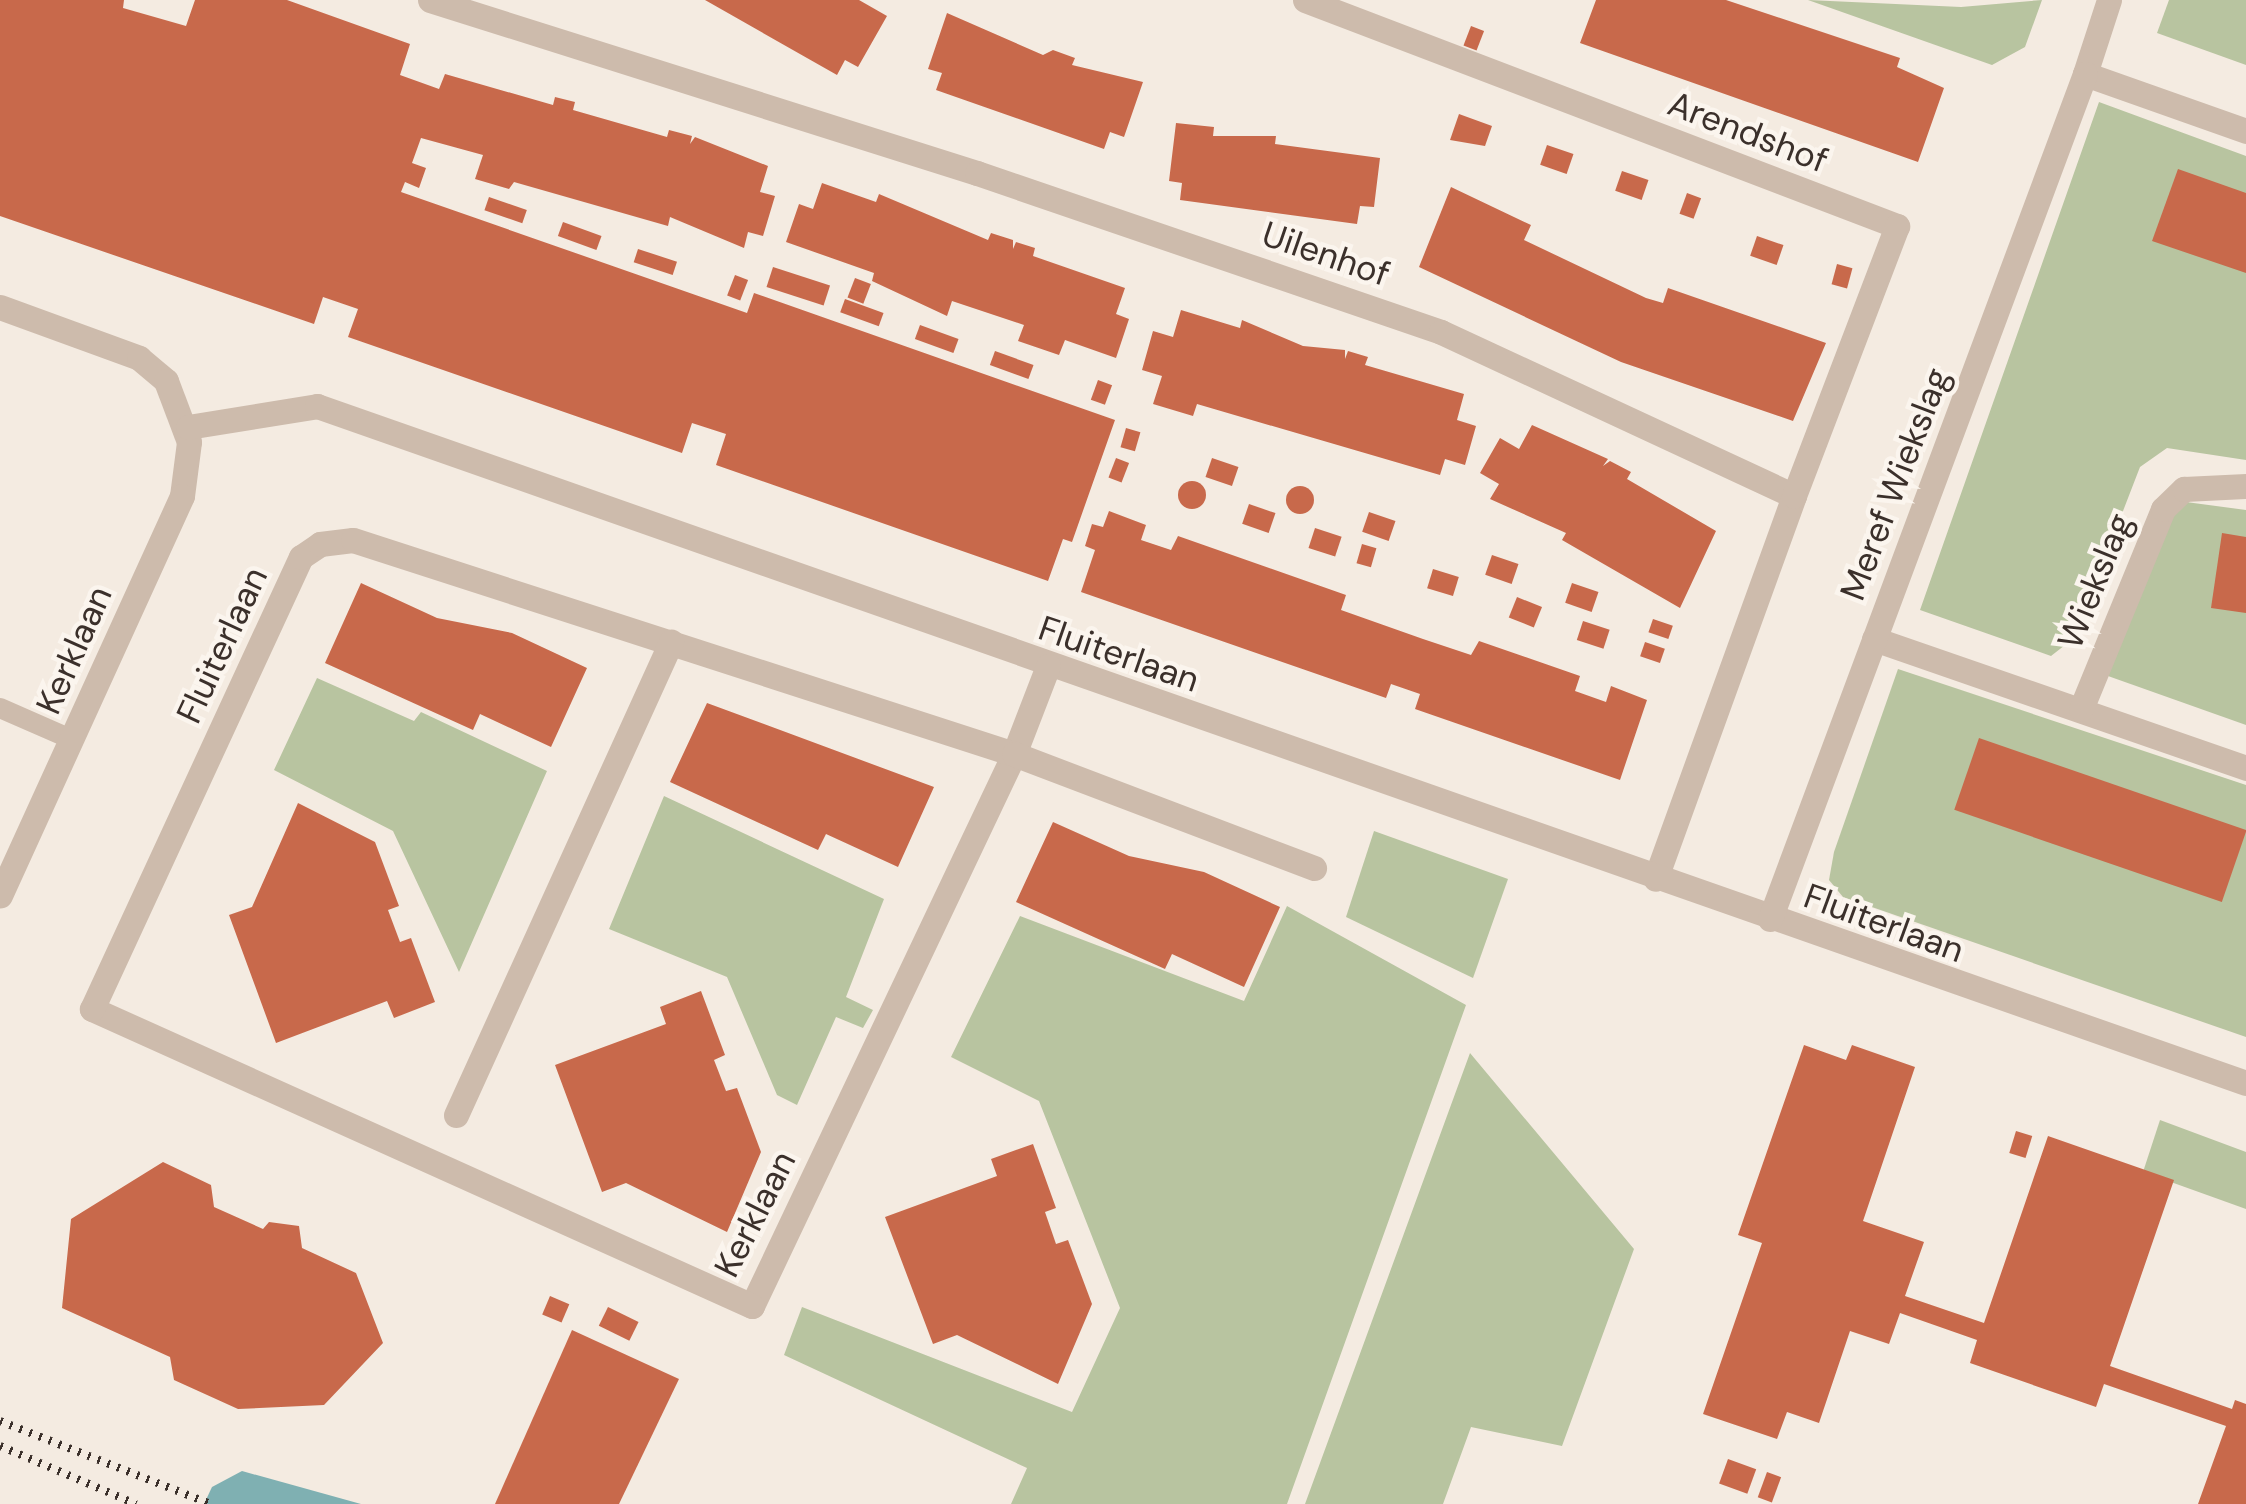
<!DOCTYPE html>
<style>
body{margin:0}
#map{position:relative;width:2246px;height:1504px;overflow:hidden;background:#f4ebe1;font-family:"DM Sans",sans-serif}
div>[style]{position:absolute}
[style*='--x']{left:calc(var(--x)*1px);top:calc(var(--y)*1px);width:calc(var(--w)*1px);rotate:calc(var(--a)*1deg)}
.green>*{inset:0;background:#b8c4a0}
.water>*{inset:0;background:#7fb0b2}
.building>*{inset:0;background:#c8694b;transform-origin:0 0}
.round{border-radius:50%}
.lane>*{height:20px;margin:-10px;padding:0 10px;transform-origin:10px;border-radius:10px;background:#cdbbac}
.street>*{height:25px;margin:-12.5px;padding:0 12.5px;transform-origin:12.5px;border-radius:12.5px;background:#cdbbac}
.rail>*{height:8px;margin-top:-4px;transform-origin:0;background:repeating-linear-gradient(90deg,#3b302b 0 2.5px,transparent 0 10.5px)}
span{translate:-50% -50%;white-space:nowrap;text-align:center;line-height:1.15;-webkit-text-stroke:9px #fbf5ee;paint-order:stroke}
.street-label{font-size:35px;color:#3b302b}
</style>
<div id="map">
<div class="green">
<i style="clip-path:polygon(1808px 0,1961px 7px,2042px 0,2025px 47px,1992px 65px)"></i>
<i style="clip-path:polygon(2169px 0,2246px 0,2246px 65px,2157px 33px)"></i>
<i style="clip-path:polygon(2099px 102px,2246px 156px,2246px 460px,2167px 448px,2140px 467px,2074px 638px,2051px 656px,1920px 610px)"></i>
<i style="clip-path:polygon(2171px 500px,2246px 510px,2246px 725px,2108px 676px)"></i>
<i style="clip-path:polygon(1898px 669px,2246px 785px,2246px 1037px,1843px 897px,1829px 880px,1834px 852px)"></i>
<i style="clip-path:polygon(317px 678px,414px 721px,421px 712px,547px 771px,459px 972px,393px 831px,274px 770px)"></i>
<i style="clip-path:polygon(664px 796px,884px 899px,846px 997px,873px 1010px,863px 1028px,836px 1017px,797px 1105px,777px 1095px,727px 977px,609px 929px)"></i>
<i style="clip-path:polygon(1374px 831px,1508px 879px,1473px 978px,1346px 917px)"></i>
<i style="clip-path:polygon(1287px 906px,1466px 1005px,1287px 1504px,1011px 1504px,1027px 1468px,784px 1355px,802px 1307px,1072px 1412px,1120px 1308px,1039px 1101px,951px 1057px,1020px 916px,1244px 1001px)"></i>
<i style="clip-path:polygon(1470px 1053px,1634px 1249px,1562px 1446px,1471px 1427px,1443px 1504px,1305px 1504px)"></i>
<i style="clip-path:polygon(2160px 1120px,2246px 1152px,2246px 1209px,2143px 1172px)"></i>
</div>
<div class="water">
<i style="clip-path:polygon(242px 1471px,361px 1504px,204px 1504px,212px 1487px)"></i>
</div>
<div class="building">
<i style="clip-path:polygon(0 0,124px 0,123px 8px,186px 26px,195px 0,287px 0,410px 44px,400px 75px,439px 89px,445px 74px,553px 105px,555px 97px,575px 102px,573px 110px,667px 137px,669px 130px,692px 136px,690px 144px,695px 137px,768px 166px,760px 192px,775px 196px,763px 236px,748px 232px,744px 248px,670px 217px,668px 226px,514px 182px,509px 189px,475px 179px,483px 155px,421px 138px,412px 163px,426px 168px,419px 188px,405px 182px,401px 192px,747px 313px,754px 293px,1115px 420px,1072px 542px,1063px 539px,1048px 581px,716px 465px,726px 434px,692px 423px,682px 453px,348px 337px,358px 309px,323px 297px,314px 324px,0 216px)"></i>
<i style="clip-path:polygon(705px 0,859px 0,887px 16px,858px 67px,845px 60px,837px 75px)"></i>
<i style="clip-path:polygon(1596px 0,1726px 0,1900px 58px,1897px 67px,1944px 88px,1918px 162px,1580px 43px)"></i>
<i style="clip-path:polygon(947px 13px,1043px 55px,1053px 50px,1075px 58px,1072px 65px,1143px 82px,1124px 137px,1110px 132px,1104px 149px,936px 90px,942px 73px,928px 69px)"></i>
<i style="left:1471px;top:26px;width:14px;height:21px;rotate:21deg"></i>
<i style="clip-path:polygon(1459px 114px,1492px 126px,1485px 146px,1450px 140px)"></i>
<i style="clip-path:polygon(1176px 123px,1214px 127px,1213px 136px,1276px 136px,1275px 144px,1380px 158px,1374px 207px,1360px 206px,1357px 224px,1180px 200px,1182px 183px,1169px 181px)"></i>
<i style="left:1547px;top:145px;width:28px;height:21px;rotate:19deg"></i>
<i style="clip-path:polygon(2178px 169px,2246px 193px,2246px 273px,2152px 241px)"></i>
<i style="left:1622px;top:171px;width:28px;height:21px;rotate:19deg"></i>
<i style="clip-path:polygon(822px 183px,876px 202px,879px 194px,988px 240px,991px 233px,1013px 240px,1013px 249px,1016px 242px,1035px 248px,1033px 256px,1125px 288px,1116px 314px,1129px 319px,1116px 358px,1065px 340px,1059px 355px,1018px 341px,1024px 325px,952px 301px,947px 316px,872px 281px,874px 273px,786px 242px,799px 204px,813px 209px)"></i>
<i style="clip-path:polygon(1451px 187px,1531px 225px,1524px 240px,1646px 298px,1663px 303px,1668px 288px,1826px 343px,1793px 421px,1621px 362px,1419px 267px)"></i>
<i style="left:1687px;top:193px;width:15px;height:22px;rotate:20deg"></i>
<i style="left:489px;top:197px;width:40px;height:14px;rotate:19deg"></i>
<i style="left:563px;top:222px;width:41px;height:15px;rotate:20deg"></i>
<i style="left:1757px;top:236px;width:28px;height:21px;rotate:19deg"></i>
<i style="left:638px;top:249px;width:41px;height:14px;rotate:18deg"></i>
<i style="left:1837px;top:264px;width:16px;height:21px;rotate:15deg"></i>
<i style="left:773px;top:267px;width:60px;height:21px;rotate:18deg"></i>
<i style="left:735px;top:275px;width:14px;height:22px;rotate:21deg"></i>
<i style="left:855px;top:278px;width:17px;height:21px;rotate:21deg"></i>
<i style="left:845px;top:299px;width:41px;height:14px;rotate:20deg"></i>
<i style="clip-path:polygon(1181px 310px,1240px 328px,1242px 320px,1303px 346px,1345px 350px,1345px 359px,1348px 351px,1368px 357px,1365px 365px,1464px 394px,1457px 420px,1476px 426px,1465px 465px,1445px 459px,1440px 475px,1197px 404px,1193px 416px,1153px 404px,1162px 376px,1142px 370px,1153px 331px,1173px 337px)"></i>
<i style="left:920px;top:325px;width:41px;height:15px;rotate:20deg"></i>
<i style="left:995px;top:351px;width:41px;height:15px;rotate:20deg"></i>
<i style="left:1098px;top:380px;width:15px;height:21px;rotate:20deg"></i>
<i style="clip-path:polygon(1532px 425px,1608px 459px,1603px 466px,1610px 461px,1631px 472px,1627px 479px,1716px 531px,1680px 608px,1562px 540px,1566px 533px,1490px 499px,1499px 484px,1480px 473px,1500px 438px,1519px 449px)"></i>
<i style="left:1126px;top:428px;width:15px;height:20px;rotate:16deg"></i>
<i style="left:1116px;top:458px;width:14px;height:21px;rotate:21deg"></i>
<i style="left:1212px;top:458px;width:28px;height:20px;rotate:19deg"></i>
<i class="round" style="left:1178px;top:481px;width:28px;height:28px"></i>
<i class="round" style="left:1286px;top:486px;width:28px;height:28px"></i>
<i style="left:1249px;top:504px;width:28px;height:21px;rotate:19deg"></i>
<i style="clip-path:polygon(1109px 511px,1146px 525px,1141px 540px,1171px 550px,1178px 536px,1346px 595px,1341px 610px,1423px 639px,1471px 655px,1479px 641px,1580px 676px,1575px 691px,1606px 702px,1611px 686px,1647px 700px,1620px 780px,1415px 709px,1420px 694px,1391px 684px,1386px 698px,1081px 592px,1095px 550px,1085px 546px,1092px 524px,1103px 527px)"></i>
<i style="left:1369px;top:512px;width:28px;height:21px;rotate:19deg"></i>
<i style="left:1315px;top:528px;width:28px;height:21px;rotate:18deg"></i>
<i style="clip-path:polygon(2222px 533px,2246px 537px,2246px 613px,2211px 608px)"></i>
<i style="left:1362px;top:544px;width:15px;height:20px;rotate:16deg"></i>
<i style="left:1492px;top:555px;width:28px;height:21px;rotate:19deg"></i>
<i style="left:1433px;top:569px;width:27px;height:20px;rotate:17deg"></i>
<i style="clip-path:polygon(361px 583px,437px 618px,512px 633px,587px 668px,551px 747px,480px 714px,473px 730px,325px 663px)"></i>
<i style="left:1572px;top:583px;width:28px;height:21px;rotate:19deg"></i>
<i style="left:1517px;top:597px;width:27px;height:22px;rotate:22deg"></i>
<i style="left:1653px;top:619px;width:21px;height:14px;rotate:19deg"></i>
<i style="left:1583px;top:621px;width:28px;height:20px;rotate:18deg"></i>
<i style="left:1645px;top:642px;width:21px;height:15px;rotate:19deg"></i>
<i style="clip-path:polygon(707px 703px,934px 787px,898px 867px,826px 834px,818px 850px,670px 782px)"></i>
<i style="left:1979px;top:738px;width:283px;height:76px;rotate:19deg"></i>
<i style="clip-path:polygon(298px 803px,375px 842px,399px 906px,388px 910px,400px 942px,411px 938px,435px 1002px,394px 1018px,387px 1001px,276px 1043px,229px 915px,252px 907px)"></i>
<i style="clip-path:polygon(1053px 822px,1129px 856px,1204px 872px,1280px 907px,1244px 987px,1172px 954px,1165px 969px,1016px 902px)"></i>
<i style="clip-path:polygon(701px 991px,725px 1055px,714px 1060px,726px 1091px,737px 1088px,761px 1152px,727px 1232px,626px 1183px,602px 1192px,555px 1065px,666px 1024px,660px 1007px)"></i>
<i style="clip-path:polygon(1804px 1045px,1846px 1060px,1852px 1045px,1915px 1067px,1863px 1221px,1924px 1242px,1905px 1296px,1984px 1323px,2048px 1136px,2174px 1180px,2110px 1366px,2232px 1409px,2235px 1400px,2246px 1404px,2246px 1504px,2198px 1504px,2226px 1426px,2104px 1384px,2096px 1407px,1970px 1363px,1977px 1340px,1900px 1313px,1889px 1344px,1850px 1331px,1819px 1423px,1787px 1412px,1777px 1439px,1703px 1414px,1762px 1243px,1738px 1235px)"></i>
<i style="left:2016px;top:1131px;width:17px;height:23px;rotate:17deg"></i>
<i style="clip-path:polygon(1033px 1144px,1056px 1208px,1045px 1212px,1056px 1244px,1068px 1240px,1092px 1304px,1058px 1384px,957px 1335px,933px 1344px,885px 1217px,997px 1176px,991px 1159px)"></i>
<i style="clip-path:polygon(163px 1162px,211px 1185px,214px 1207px,263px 1229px,269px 1222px,299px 1226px,302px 1248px,356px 1273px,383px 1343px,324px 1405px,238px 1409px,174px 1380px,170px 1357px,62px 1308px,71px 1219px)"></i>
<i style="left:550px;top:1296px;width:21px;height:20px;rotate:23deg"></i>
<i style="left:608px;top:1307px;width:34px;height:21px;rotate:26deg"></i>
<i style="clip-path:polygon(572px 1330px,679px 1379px,619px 1504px,495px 1504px)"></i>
<i style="left:1728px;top:1459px;width:30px;height:26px;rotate:20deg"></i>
<i style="left:1767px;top:1472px;width:15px;height:27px;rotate:20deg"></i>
</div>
<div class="lane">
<i style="--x:0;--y:708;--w:77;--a:23.6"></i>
</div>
<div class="street">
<i style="--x:430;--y:0;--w:574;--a:17.55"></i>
<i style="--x:977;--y:173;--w:490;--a:18.9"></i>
<i style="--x:1441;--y:332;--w:389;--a:24.9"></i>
<i style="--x:1794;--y:496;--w:407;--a:109.9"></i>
<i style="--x:1305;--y:0;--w:634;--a:20.89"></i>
<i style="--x:1897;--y:226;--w:289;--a:110.9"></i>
<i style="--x:2109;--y:0;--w:78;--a:108"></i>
<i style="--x:2085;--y:74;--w:171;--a:19.5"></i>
<i style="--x:0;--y:307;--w:148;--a:20.1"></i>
<i style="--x:139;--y:358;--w:35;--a:40"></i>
<i style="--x:166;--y:381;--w:65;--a:69.3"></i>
<i style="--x:189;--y:442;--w:54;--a:97.4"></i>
<i style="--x:182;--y:496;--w:439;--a:114.5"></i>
<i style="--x:188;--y:427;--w:131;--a:-9.2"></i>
<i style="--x:317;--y:406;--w:2044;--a:19.34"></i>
<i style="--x:1874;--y:639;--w:394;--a:19.1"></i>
<i style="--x:1048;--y:666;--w:94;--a:111.1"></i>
<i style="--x:1014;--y:754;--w:611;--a:115.39"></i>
<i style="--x:752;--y:1306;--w:724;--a:-155.77"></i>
<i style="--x:92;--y:1009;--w:498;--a:-65.2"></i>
<i style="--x:301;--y:557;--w:23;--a:-34"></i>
<i style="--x:320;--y:544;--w:33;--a:-7"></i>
<i style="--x:353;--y:540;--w:695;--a:17.94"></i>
<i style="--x:1014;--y:754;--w:321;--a:20.8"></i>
<i style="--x:2081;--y:709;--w:216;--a:-67.7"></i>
<i style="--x:2163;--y:509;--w:29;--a:-44"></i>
<i style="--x:2184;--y:489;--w:62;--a:-2.8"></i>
<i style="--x:1770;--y:919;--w:902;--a:-69.56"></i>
<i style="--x:456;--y:1115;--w:520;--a:-65.56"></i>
</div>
<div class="rail">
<i style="--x:0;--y:1421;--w:227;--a:21.5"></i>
<i style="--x:0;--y:1446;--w:148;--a:23.1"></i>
</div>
<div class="street-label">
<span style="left:1748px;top:132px;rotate:21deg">Arendshof</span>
<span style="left:1326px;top:254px;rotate:19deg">Uilenhof</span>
<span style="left:1895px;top:484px;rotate:-69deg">Meref Wiekslag</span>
<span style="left:2095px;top:581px;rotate:-68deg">Wiekslag</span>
<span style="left:222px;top:645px;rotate:-65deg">Fluiterlaan</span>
<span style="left:74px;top:650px;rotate:-66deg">Kerklaan</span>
<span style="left:1119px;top:654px;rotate:19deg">Fluiterlaan</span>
<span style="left:1884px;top:923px;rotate:20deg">Fluiterlaan</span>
<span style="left:755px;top:1214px;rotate:-63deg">Kerklaan</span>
</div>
</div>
